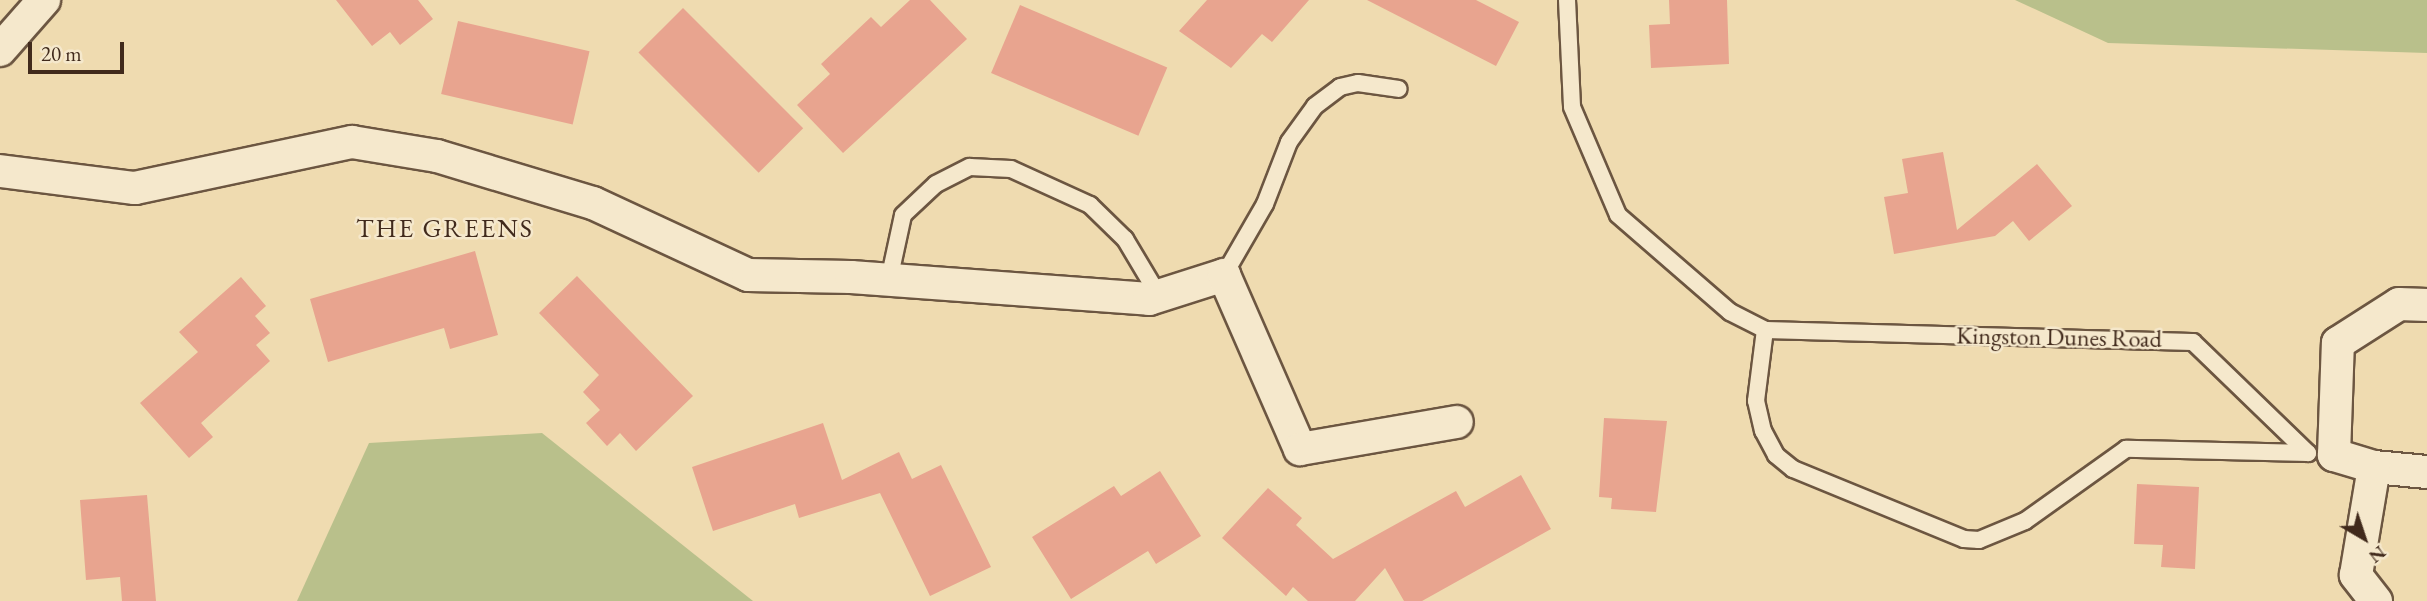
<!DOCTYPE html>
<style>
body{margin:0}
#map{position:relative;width:2427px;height:601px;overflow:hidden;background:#efdbb0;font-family:"EB Garamond",serif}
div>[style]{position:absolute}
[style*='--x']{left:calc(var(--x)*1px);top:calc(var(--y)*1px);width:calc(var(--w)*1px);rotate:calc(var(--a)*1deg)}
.green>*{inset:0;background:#b9c08b}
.building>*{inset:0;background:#e8a48f;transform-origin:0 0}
.roads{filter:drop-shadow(2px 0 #6c5641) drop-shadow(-2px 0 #6c5641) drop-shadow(0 2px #6c5641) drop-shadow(0 -2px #6c5641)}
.service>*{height:16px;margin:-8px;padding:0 8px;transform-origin:8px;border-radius:8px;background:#f5e8cc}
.minor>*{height:32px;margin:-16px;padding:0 16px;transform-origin:16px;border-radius:16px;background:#f5e8cc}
span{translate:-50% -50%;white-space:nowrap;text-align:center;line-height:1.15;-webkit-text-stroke:5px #f5e8cc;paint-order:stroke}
.street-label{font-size:24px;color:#412a1c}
.neighbourhood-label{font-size:26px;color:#412a1c;letter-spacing:2px}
.north{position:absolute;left:2329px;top:503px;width:70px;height:70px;-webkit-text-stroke:5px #f5e8cc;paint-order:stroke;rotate:141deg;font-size:19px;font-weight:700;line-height:28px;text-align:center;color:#412a1c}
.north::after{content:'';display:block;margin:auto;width:24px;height:32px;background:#412a1c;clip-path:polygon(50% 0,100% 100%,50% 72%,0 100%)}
.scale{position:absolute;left:28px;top:42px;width:96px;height:32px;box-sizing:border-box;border:4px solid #412a1c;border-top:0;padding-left:9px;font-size:21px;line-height:24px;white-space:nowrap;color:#412a1c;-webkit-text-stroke:5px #f5e8cc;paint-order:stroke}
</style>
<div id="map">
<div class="green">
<i style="clip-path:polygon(2015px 0,2427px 0,2427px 53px,2108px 43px)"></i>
<i style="clip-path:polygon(542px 433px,753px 601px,297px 601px,369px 443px)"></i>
</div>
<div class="building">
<i style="clip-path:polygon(336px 0,418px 0,433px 19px,400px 45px,390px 32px,372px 46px)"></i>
<i style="clip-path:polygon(910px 0,930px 0,967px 39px,843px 153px,797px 105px,830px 74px,821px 64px,871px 17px,881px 27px)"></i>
<i style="clip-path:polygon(1207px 0,1309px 0,1272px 42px,1262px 34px,1231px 68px,1179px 31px)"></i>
<i style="clip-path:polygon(1367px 0,1476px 0,1519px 22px,1496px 66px)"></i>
<i style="clip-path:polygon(1669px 0,1727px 0,1729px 64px,1651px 68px,1649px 25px,1670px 24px)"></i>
<i style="left:1020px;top:5px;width:160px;height:74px;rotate:23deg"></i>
<i style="left:683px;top:8px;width:170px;height:63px;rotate:45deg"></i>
<i style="left:458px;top:21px;width:135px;height:75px;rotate:13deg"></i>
<i style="clip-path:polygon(1943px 152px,1957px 230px,2037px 164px,2072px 206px,2029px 241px,2013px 221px,1995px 236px,1894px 254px,1884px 197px,1908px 193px,1902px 159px)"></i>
<i style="clip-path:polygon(475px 251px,498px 335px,450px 349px,444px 328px,328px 362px,310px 299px)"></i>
<i style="clip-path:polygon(577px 276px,693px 396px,636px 451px,620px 433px,607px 446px,586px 423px,600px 410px,583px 392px,599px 375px,539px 313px)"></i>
<i style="clip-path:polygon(241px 277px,266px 306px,255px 316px,270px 333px,256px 345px,270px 361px,201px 423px,213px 437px,189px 458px,140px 403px,198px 352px,179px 332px)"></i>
<i style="clip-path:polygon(1604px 418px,1667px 421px,1656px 512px,1611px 509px,1612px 498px,1599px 497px)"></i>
<i style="clip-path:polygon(823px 423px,842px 480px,899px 452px,912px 479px,941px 465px,991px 567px,930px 596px,880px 493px,799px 518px,795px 504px,713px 531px,692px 467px)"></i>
<i style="clip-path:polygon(1160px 471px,1201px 536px,1156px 564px,1148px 551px,1071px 599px,1032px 537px,1114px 486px,1121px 496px)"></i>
<i style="clip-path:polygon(1521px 475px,1551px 529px,1422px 601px,1404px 601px,1385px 568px,1355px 601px,1308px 601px,1293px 587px,1286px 596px,1222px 538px,1268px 488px,1302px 518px,1296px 525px,1333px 559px,1456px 491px,1465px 507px)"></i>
<i style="clip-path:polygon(2137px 484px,2199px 487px,2195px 569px,2161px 567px,2163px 545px,2134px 544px)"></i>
<i style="clip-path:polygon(147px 495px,156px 601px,122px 601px,120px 577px,86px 580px,80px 500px)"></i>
</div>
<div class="roads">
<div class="service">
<i style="--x:1567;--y:0;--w:107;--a:87.3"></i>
<i style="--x:1572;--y:107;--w:117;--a:66.9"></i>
<i style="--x:1618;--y:215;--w:148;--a:40.9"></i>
<i style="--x:1730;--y:312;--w:39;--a:27"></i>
<i style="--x:1224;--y:275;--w:82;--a:-60"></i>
<i style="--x:1265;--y:204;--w:66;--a:-68.8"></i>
<i style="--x:1289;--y:142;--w:44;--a:-54.2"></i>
<i style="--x:1315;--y:106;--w:31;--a:-37"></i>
<i style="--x:1340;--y:87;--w:18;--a:-13"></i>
<i style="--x:1358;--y:83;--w:41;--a:8.3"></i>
<i style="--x:889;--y:280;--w:66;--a:-77.8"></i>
<i style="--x:903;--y:215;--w:45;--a:-43.2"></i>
<i style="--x:936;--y:184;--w:38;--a:-27"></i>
<i style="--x:970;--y:167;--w:41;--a:2.8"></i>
<i style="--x:1011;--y:169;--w:87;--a:24.5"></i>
<i style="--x:1090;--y:205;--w:49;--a:44.2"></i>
<i style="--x:1125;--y:239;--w:66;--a:59.2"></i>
<i style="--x:1765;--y:330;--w:428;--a:1.6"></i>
<i style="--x:2193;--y:342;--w:160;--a:44"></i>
<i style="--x:2308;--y:453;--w:182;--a:-178.7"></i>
<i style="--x:2126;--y:449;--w:124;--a:144.5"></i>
<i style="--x:2025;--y:521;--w:50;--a:157.6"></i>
<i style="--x:1979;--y:540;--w:15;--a:-176"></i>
<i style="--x:1964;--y:539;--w:185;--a:-157.7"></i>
<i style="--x:1793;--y:469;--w:22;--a:-141"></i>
<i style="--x:1776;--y:455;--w:27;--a:-118"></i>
<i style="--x:1763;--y:431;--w:31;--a:-103"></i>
<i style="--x:1756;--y:401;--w:72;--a:-82.8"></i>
</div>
<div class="minor">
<i style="--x:0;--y:50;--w:67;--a:-48.7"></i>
<i style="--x:0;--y:171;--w:136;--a:7.2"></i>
<i style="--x:135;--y:188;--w:222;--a:-12"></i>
<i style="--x:352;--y:142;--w:86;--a:9.4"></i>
<i style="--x:437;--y:156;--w:163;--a:16.8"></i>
<i style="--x:593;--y:203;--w:171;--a:24.9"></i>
<i style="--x:748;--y:275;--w:103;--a:1.1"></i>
<i style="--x:851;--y:277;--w:299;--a:4.2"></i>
<i style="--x:1149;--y:299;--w:79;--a:-17.7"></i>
<i style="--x:1224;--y:275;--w:190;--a:66.4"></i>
<i style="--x:1300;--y:449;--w:159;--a:-9.8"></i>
<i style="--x:2374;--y:467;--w:53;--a:5.4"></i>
<i style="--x:2376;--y:601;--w:33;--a:-128"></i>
<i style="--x:2356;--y:575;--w:109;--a:-80.5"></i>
<i style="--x:2374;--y:467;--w:42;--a:-163.3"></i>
<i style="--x:2334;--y:455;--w:112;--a:-88"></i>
<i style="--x:2338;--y:343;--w:72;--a:-32.6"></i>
<i style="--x:2399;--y:304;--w:28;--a:2"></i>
</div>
</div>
<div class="street-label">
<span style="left:2059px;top:337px;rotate:1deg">Kingston Dunes Road</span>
</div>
<div class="neighbourhood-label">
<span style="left:445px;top:229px">THE GREENS</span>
</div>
<div class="north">N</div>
<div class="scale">20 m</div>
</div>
